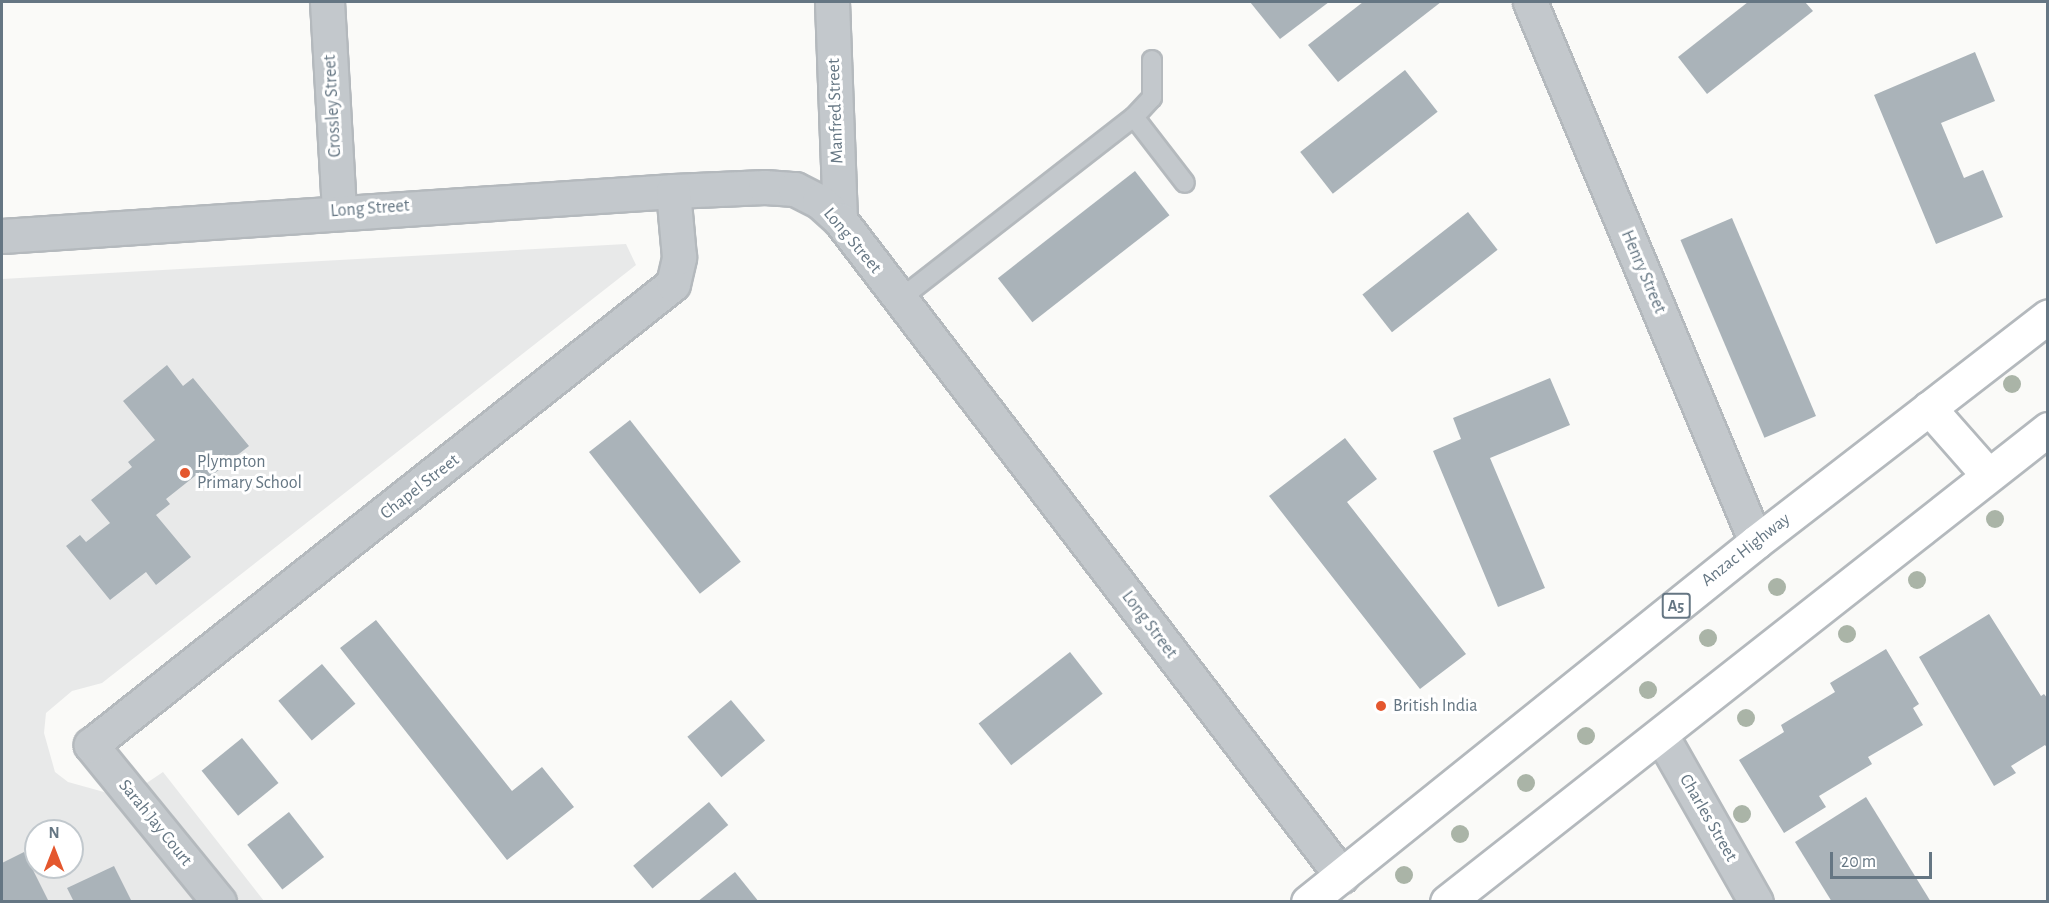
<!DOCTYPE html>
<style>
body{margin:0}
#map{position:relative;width:2049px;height:903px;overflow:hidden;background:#fafaf8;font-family:"Alegreya Sans",sans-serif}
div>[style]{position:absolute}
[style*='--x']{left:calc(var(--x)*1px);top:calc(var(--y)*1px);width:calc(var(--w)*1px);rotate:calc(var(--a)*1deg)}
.built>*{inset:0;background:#e8e9e9}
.building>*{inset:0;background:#aab3b9;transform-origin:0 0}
.roads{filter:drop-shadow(2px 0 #b4b9bd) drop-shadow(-2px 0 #b4b9bd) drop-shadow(0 2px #b4b9bd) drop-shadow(0 -2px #b4b9bd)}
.service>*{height:18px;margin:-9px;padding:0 9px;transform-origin:9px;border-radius:9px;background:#c3c8cc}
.minor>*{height:33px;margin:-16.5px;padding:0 16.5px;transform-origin:16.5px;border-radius:16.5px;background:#c3c8cc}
.trunk>*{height:33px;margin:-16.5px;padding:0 16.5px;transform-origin:16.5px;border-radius:16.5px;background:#fff}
.trees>*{width:18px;height:18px;margin:-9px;border-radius:50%;background:#aab4a7}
.dots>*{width:16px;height:16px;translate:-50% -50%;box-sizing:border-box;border:3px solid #fff;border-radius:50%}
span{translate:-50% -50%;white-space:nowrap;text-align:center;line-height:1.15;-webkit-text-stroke:6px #fff;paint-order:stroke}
.shield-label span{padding:2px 4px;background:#fff;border:2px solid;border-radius:4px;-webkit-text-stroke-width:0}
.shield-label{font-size:16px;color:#657683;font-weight:700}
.street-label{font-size:18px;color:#657683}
.poi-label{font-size:18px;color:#657683}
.left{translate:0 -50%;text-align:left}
.frame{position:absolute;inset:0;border:3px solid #657683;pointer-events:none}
.north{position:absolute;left:24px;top:819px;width:60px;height:60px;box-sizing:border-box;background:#fff;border:2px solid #c1c8cd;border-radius:50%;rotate:0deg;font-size:16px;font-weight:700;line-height:24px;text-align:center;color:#657683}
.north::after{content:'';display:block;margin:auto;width:21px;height:27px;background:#e4572e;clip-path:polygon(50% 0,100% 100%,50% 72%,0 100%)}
.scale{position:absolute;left:1830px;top:852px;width:102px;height:27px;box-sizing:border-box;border:3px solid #657683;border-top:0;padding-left:8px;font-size:18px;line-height:21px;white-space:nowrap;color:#657683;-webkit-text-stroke:4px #fff;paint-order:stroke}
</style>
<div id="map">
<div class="built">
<i style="clip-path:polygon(evenodd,626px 244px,636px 265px,102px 683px,72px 691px,46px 713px,44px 733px,55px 772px,68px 782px,104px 792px,120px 801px,163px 772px,264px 901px,2px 902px,2px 279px,626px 244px,36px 831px,72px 831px,72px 867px,36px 867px,36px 831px)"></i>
</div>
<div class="building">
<i style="clip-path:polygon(1250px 2px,1329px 2px,1280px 39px)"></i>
<i style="clip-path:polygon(1363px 2px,1441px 2px,1338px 82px,1308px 45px)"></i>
<i style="clip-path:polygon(1748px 2px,1805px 2px,1813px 11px,1707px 94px,1678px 57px)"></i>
<i style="clip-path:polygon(1975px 52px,1995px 101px,1941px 123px,1964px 178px,1983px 170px,2003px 217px,1936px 244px,1874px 95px)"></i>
<i style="left:1405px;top:70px;width:53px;height:133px;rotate:52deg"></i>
<i style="left:1135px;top:171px;width:56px;height:174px;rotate:52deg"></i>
<i style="left:1468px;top:212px;width:48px;height:134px;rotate:52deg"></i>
<i style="left:1732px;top:218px;width:215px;height:56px;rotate:67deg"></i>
<i style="clip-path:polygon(167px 365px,183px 386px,193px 378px,249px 446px,206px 480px,200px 472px,166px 499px,170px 504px,156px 515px,191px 557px,156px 585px,146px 572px,110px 600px,66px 546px,80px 535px,86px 542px,110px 523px,91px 500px,132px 467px,128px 462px,155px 440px,123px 401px)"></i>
<i style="clip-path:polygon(1550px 378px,1570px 425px,1490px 458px,1545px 588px,1498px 607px,1433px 451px,1461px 439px,1453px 418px)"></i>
<i style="left:630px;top:420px;width:180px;height:52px;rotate:52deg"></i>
<i style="clip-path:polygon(1345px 438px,1377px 479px,1347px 502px,1466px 654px,1420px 689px,1269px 496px)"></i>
<i style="clip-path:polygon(1989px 614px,2041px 696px,2044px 694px,2048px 699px,2048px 749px,2045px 745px,2011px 766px,2016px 773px,1994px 786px,1919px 657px)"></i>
<i style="clip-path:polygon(376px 620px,512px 791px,542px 767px,574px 807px,507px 860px,340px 648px)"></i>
<i style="clip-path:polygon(1886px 649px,1919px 704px,1913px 708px,1923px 725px,1868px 757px,1872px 764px,1819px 796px,1826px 807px,1784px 833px,1739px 760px,1784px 732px,1781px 725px,1835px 692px,1830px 683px)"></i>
<i style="left:1070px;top:652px;width:53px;height:116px;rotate:52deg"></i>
<i style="left:322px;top:664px;width:52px;height:57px;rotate:50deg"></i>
<i style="left:731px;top:700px;width:53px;height:57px;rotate:50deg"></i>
<i style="left:242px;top:738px;width:58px;height:52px;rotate:51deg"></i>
<i style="clip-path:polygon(1866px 797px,1931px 902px,1832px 902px,1795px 842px)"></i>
<i style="left:709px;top:802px;width:30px;height:99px;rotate:50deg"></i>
<i style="left:289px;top:812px;width:57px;height:53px;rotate:52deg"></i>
<i style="clip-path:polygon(24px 852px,49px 902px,2px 902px,2px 863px)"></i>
<i style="clip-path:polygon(114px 866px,132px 902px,74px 902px,67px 888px)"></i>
<i style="clip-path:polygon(735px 872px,759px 902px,697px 902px)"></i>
</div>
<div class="roads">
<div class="service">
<i style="--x:1134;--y:117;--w:26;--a:-47"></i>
<i style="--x:1152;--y:98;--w:38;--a:-90"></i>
<i style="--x:900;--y:299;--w:296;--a:-37.9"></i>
<i style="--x:1134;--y:117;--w:83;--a:52.3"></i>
</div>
<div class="minor">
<i style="--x:327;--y:2;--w:209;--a:86.7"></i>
<i style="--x:832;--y:2;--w:218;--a:87.9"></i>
<i style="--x:1530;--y:2;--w:585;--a:67.29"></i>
<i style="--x:2;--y:236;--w:673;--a:-3.84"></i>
<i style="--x:673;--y:191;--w:92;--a:-2.5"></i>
<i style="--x:765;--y:187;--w:30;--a:4"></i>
<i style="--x:795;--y:189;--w:27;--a:27"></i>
<i style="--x:819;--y:201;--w:28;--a:42"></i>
<i style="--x:840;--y:220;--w:826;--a:52.58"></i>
<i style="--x:1661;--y:735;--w:192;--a:60.4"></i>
<i style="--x:219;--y:902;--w:203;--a:-129.2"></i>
<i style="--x:91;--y:745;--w:742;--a:-38.38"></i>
<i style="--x:673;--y:284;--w:28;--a:-77"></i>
<i style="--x:679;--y:257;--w:66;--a:-95.2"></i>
</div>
<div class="trunk">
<i style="--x:1929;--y:408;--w:89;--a:48.6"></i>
<i style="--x:1308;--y:902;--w:575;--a:-38.78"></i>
<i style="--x:1756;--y:542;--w:369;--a:-37.7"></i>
<i style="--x:1447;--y:902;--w:765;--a:-38.2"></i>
</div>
</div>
<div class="trees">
<i style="left:2012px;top:384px"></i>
<i style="left:1995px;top:519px"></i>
<i style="left:1917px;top:580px"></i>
<i style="left:1777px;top:587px"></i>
<i style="left:1847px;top:634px"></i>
<i style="left:1708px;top:638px"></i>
<i style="left:1648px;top:690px"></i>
<i style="left:1746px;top:718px"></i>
<i style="left:1586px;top:736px"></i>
<i style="left:1526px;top:783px"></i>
<i style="left:1742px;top:814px"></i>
<i style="left:1460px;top:834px"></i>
<i style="left:1404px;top:875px"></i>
</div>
<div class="dots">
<i style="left:185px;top:473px;background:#e4572e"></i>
<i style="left:1381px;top:706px;background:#e4572e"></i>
</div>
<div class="shield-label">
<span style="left:1676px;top:606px">A5</span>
</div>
<div class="street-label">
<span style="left:333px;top:106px;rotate:-93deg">Crossley Street</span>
<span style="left:836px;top:111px;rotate:-92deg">Manfred Street</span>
<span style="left:370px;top:209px;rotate:-4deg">Long Street</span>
<span style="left:852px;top:241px;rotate:50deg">Long Street</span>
<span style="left:1643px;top:272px;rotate:67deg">Henry Street</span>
<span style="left:420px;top:487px;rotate:-38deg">Chapel Street</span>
<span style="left:1746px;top:550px;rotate:-38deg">Anzac Highway</span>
<span style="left:1149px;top:625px;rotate:53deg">Long Street</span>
<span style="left:1708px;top:818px;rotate:60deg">Charles Street</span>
<span style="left:155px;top:823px;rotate:51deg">Sarah Jay Court</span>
</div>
<div class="poi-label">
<span class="left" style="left:197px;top:473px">Plympton<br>Primary School</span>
<span class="left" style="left:1393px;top:706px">British India</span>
</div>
<div class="frame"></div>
<div class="north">N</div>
<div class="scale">20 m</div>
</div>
